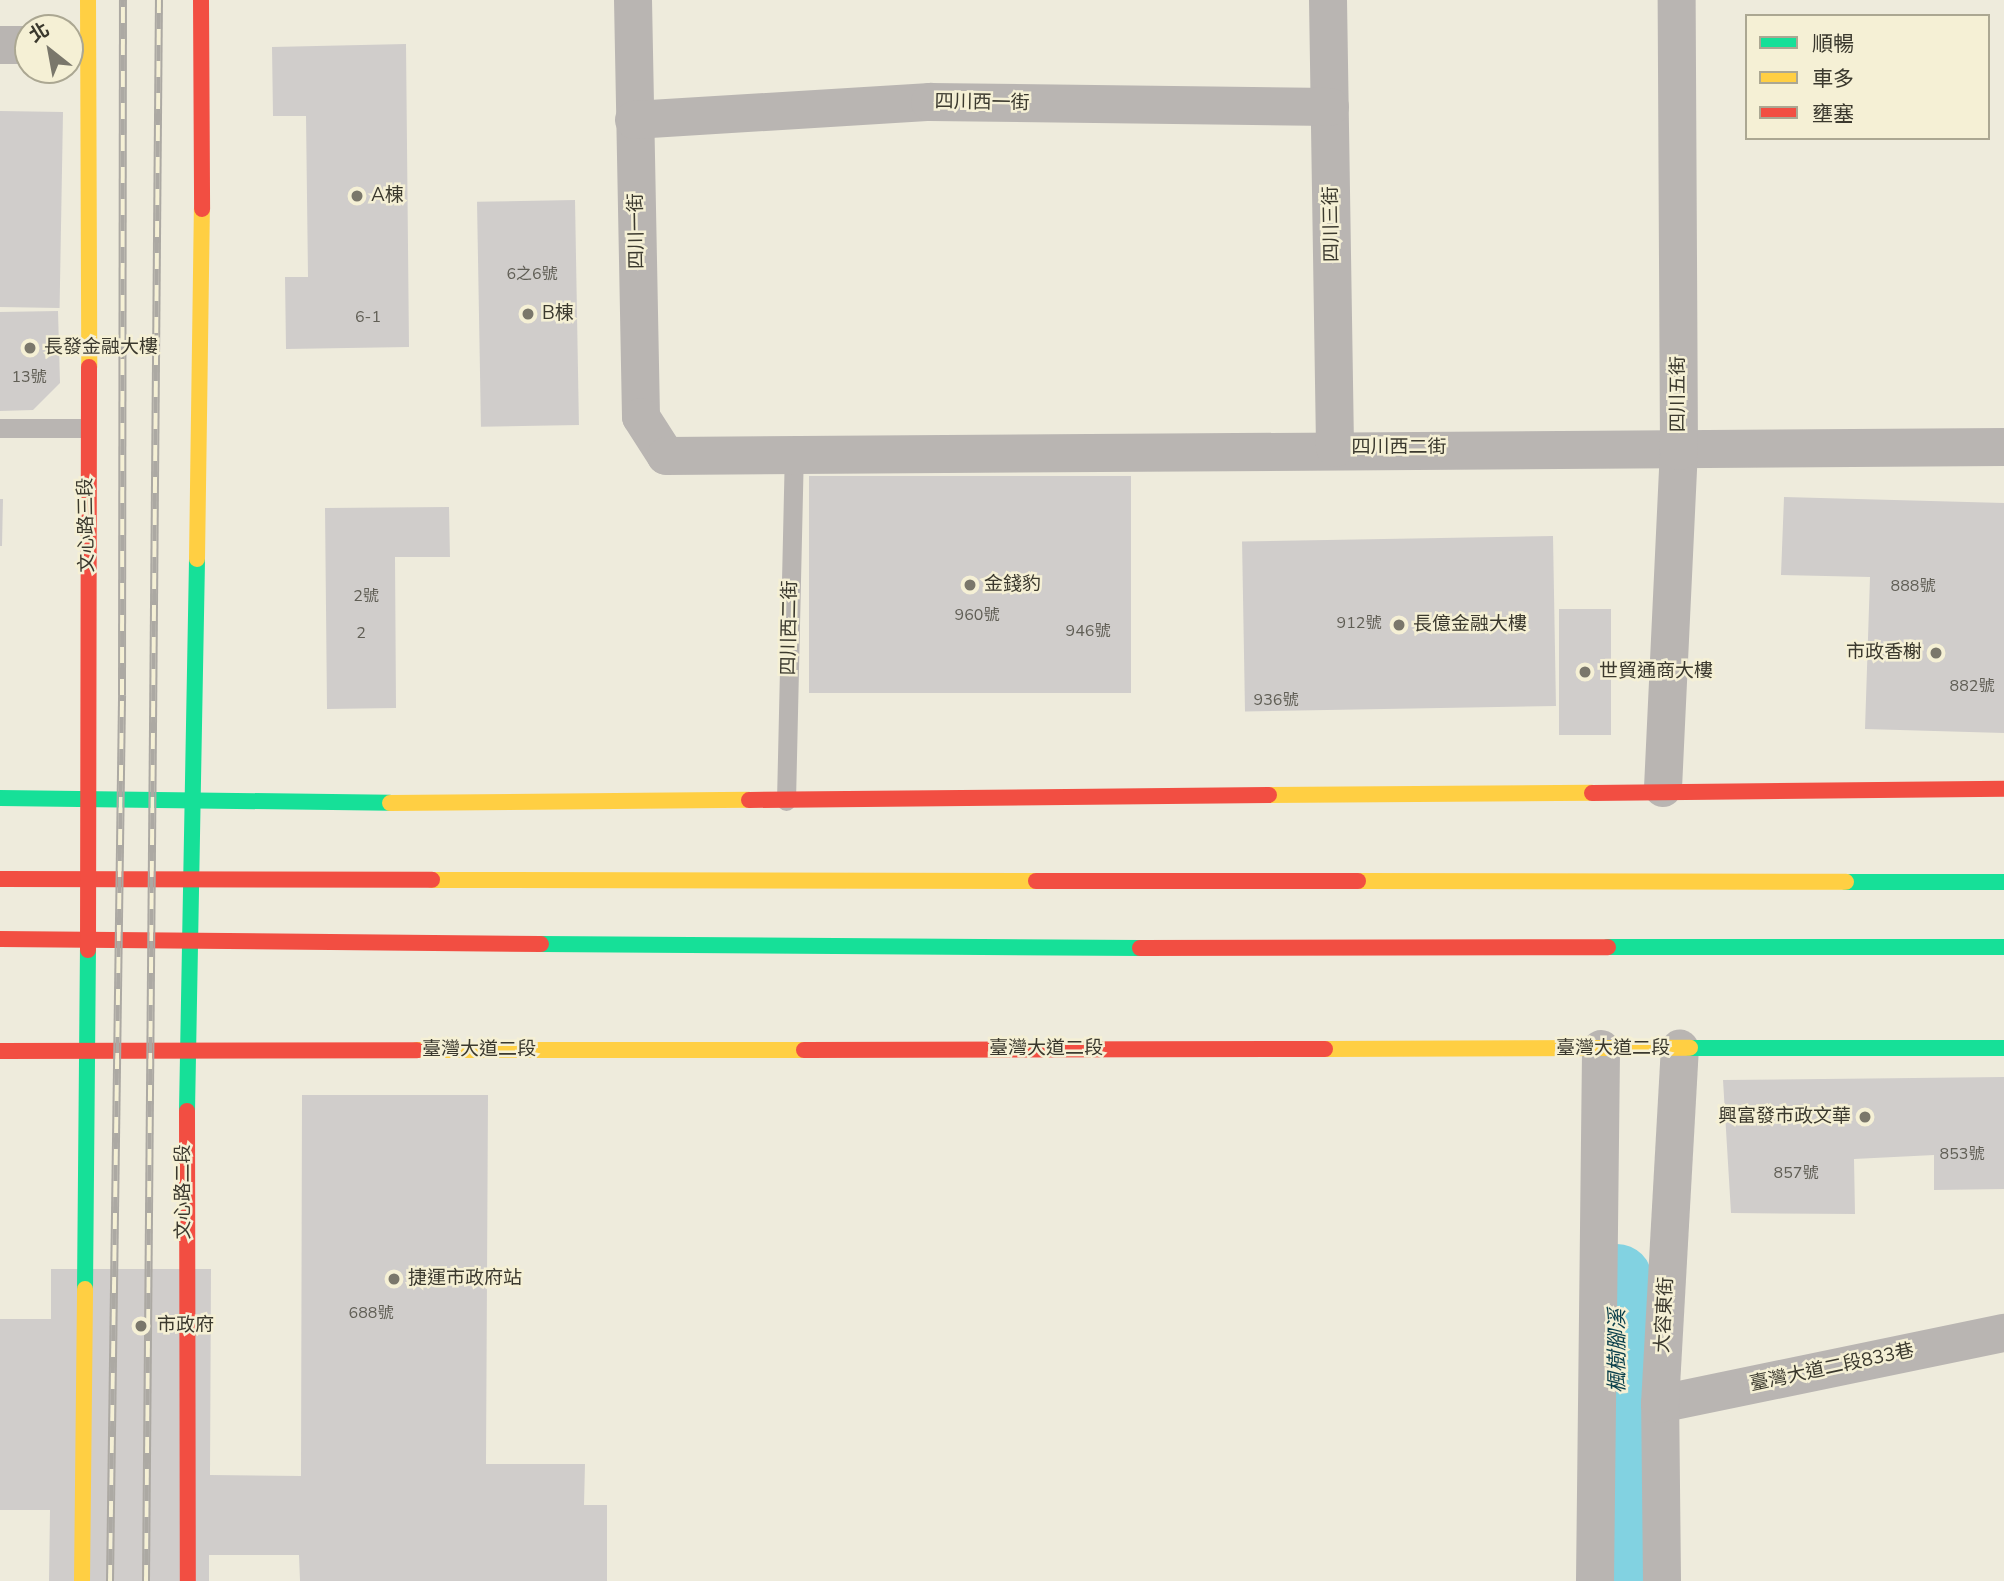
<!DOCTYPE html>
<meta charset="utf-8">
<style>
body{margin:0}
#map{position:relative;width:2004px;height:1581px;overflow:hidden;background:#eeebdc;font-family:"Nunito Sans","Noto Sans TC",sans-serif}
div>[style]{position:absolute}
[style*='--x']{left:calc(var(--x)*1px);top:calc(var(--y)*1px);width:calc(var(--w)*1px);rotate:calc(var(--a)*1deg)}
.river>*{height:70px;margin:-35px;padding:0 35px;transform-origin:35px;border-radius:35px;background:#82d2e1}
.building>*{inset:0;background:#d0cdcb;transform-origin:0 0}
.lane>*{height:19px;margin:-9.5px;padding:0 9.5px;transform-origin:9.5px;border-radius:9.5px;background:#b9b5b2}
.street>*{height:38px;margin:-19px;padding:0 19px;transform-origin:19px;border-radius:19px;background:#b9b5b2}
.fast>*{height:16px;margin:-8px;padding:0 8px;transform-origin:8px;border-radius:8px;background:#16e098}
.slow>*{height:16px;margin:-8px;padding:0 8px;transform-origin:8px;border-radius:8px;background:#ffcf43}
.jam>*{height:16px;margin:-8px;padding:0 8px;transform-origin:8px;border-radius:8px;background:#f24e42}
.rail>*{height:8px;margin-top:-4px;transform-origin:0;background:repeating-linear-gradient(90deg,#f5f0d5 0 16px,#aca9a3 0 32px);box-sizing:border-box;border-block:2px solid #aca9a3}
.dots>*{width:19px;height:19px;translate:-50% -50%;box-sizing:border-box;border:4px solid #f5f0d5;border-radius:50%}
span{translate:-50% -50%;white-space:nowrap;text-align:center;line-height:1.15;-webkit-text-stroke:5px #f5f0d5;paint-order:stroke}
.number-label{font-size:16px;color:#605e55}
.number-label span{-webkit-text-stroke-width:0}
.street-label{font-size:19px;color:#3b392e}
.poi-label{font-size:19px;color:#3b392e}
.left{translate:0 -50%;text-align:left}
.right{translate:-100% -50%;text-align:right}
.water-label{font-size:21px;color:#0a3f4b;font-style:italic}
.legend{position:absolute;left:1745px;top:14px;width:245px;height:126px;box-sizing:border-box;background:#f5f0d5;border:2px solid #aba792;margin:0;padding:9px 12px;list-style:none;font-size:21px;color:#3b392e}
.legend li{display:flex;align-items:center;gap:14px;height:35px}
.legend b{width:35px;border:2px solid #aba792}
.north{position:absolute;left:14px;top:14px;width:70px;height:70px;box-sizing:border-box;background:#f5f0d5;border:2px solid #aba792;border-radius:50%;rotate:329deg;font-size:19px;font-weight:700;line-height:28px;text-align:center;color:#3b392e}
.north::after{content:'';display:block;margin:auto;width:24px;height:32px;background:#7a776b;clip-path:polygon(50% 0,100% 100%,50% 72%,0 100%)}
</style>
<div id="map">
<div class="river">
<i style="--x:1616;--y:1581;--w:302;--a:-89.8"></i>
</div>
<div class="building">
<i style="clip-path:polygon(406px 44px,409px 347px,286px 349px,285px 277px,308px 277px,306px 116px,273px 116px,272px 47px)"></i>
<i style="left:63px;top:112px;width:196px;height:63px;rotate:91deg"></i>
<i style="left:575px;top:200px;width:225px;height:98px;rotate:89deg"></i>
<i style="clip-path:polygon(58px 311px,60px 383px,33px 410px,0 411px,0 312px)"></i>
<i style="left:1131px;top:476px;width:217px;height:322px;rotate:90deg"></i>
<i style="clip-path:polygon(1784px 497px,2004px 503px,2004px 733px,1865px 729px,1870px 577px,1781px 575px)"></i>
<i style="clip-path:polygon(0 499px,3px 499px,2px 546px,0 546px)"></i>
<i style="clip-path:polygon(449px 507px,450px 557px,395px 557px,396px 708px,327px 709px,325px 508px)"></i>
<i style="left:1553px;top:536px;width:170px;height:311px;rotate:89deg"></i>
<i style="left:1611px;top:609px;width:126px;height:52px;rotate:90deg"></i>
<i style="clip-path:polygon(2004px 1077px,2004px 1189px,1934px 1190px,1934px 1155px,1854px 1159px,1855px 1214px,1731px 1213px,1723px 1080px)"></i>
<i style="clip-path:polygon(302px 1095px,488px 1095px,486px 1464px,585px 1464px,584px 1505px,607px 1505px,607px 1581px,300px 1581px,299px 1555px,209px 1555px,209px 1581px,49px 1581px,50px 1510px,0 1510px,0 1319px,51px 1319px,51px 1269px,211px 1269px,210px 1475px,301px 1476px)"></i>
</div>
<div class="lane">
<i style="--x:0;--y:428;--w:86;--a:0"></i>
<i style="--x:786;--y:801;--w:346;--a:-88.7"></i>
</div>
<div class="street">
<i style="--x:633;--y:0;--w:417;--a:88.9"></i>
<i style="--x:641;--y:417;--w:46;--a:57.3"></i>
<i style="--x:666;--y:456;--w:1338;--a:-0.39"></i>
<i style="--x:1328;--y:0;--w:448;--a:89.1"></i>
<i style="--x:0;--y:45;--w:28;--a:0"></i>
<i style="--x:634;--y:120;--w:297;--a:-3.5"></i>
<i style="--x:930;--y:102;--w:400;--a:0.7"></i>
<i style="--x:1663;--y:788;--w:337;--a:-87.3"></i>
<i style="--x:1679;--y:451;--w:451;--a:-90.3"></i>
<i style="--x:1660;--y:1404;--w:351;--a:-11.7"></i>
<i style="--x:1595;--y:1581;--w:532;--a:-89.35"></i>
<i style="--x:1662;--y:1581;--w:177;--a:-90.6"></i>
<i style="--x:1660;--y:1404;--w:356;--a:-86.8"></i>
</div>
<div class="fast">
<i style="--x:0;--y:798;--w:390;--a:0.7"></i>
<i style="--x:1846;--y:882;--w:158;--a:0"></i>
<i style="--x:541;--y:944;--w:599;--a:0.38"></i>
<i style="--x:1608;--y:947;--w:396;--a:0"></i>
<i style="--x:1690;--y:1048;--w:314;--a:0"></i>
<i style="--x:187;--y:1111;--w:552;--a:-88.96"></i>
<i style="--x:85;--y:1289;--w:339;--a:-89.5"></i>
</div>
<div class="slow">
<i style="--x:88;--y:0;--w:367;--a:89.8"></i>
<i style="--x:197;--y:559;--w:350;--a:-89.2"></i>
<i style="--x:1269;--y:795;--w:323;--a:-0.4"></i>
<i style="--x:390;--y:803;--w:359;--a:-0.5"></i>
<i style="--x:432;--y:880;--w:604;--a:0.09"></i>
<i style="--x:1358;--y:881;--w:488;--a:0.1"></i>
<i style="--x:1325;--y:1049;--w:365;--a:-0.2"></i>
<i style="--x:417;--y:1050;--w:387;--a:0"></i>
<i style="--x:82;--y:1581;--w:292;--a:-89.4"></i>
</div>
<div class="jam">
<i style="--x:201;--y:0;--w:209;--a:89.7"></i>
<i style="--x:1592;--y:793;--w:412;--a:-0.6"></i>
<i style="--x:749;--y:800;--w:520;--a:-0.55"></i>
<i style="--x:0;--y:879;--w:432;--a:0.1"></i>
<i style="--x:1036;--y:881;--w:322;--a:0"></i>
<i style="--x:0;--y:939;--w:541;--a:0.53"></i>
<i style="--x:1140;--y:948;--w:468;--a:-0.1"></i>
<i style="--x:88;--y:950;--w:583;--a:-89.9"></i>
<i style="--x:804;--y:1050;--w:521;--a:-0.11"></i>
<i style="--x:0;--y:1051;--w:417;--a:-0.1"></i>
<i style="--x:187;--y:1111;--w:470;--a:89.9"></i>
</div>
<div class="rail">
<i style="--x:110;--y:1581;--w:886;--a:-89.22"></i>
<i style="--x:122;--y:695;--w:695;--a:-89.92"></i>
<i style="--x:146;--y:1581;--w:1581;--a:-89.53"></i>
</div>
<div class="dots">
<i style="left:357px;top:196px;background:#7a776b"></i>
<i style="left:528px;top:314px;background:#7a776b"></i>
<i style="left:30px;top:348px;background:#7a776b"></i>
<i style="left:970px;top:585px;background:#7a776b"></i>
<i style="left:1399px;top:625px;background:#7a776b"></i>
<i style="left:1936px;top:653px;background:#7a776b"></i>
<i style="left:1585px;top:672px;background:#7a776b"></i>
<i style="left:1865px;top:1117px;background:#7a776b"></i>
<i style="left:394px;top:1279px;background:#7a776b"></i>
<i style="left:141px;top:1326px;background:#7a776b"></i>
</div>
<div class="number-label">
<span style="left:532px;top:274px">6之6號</span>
<span style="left:368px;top:317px">6-1</span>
<span style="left:29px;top:377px">13號</span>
<span style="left:1913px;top:586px">888號</span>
<span style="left:366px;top:596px">2號</span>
<span style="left:977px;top:615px">960號</span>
<span style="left:1359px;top:623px">912號</span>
<span style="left:1088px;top:631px">946號</span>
<span style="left:361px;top:633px">2</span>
<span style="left:1972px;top:686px">882號</span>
<span style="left:1276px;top:700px">936號</span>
<span style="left:1962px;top:1154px">853號</span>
<span style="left:1796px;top:1173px">857號</span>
<span style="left:371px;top:1313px">688號</span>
</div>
<div class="street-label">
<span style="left:982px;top:103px;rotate:1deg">四川西一街</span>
<span style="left:1332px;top:224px;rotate:-91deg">四川三街</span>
<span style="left:637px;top:231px;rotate:-91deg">四川一街</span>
<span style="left:1679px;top:394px;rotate:-90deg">四川五街</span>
<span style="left:1399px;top:448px">四川西二街</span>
<span style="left:87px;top:525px;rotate:-91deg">文心路三段</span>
<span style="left:790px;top:628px;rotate:-89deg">四川西二街</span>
<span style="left:1046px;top:1049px">臺灣大道二段</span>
<span style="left:1613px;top:1049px">臺灣大道二段</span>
<span style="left:479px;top:1050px">臺灣大道二段</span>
<span style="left:184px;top:1192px;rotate:-90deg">文心路二段</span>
<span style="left:1665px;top:1315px;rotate:-87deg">大容東街</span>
<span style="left:1832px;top:1368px;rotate:-12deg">臺灣大道二段833巷</span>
</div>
<div class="poi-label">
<span class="left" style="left:371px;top:196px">A棟</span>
<span class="left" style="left:542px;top:314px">B棟</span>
<span class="left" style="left:44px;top:348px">長發金融大樓</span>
<span class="left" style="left:984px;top:585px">金錢豹</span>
<span class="left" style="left:1413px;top:625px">長億金融大樓</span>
<span class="right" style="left:1922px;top:653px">市政香榭</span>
<span class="left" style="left:1599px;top:672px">世貿通商大樓</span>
<span class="right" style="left:1851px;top:1117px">興富發市政文華</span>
<span class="left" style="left:408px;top:1279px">捷運市政府站</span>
<span class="left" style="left:157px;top:1326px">市政府</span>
</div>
<div class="water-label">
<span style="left:1617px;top:1351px;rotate:-90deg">楓樹腳溪</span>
</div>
<ul class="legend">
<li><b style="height:9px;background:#16e098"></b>順暢</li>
<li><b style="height:9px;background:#ffcf43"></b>車多</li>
<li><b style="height:9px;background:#f24e42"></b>壅塞</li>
</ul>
<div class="north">北</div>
</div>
